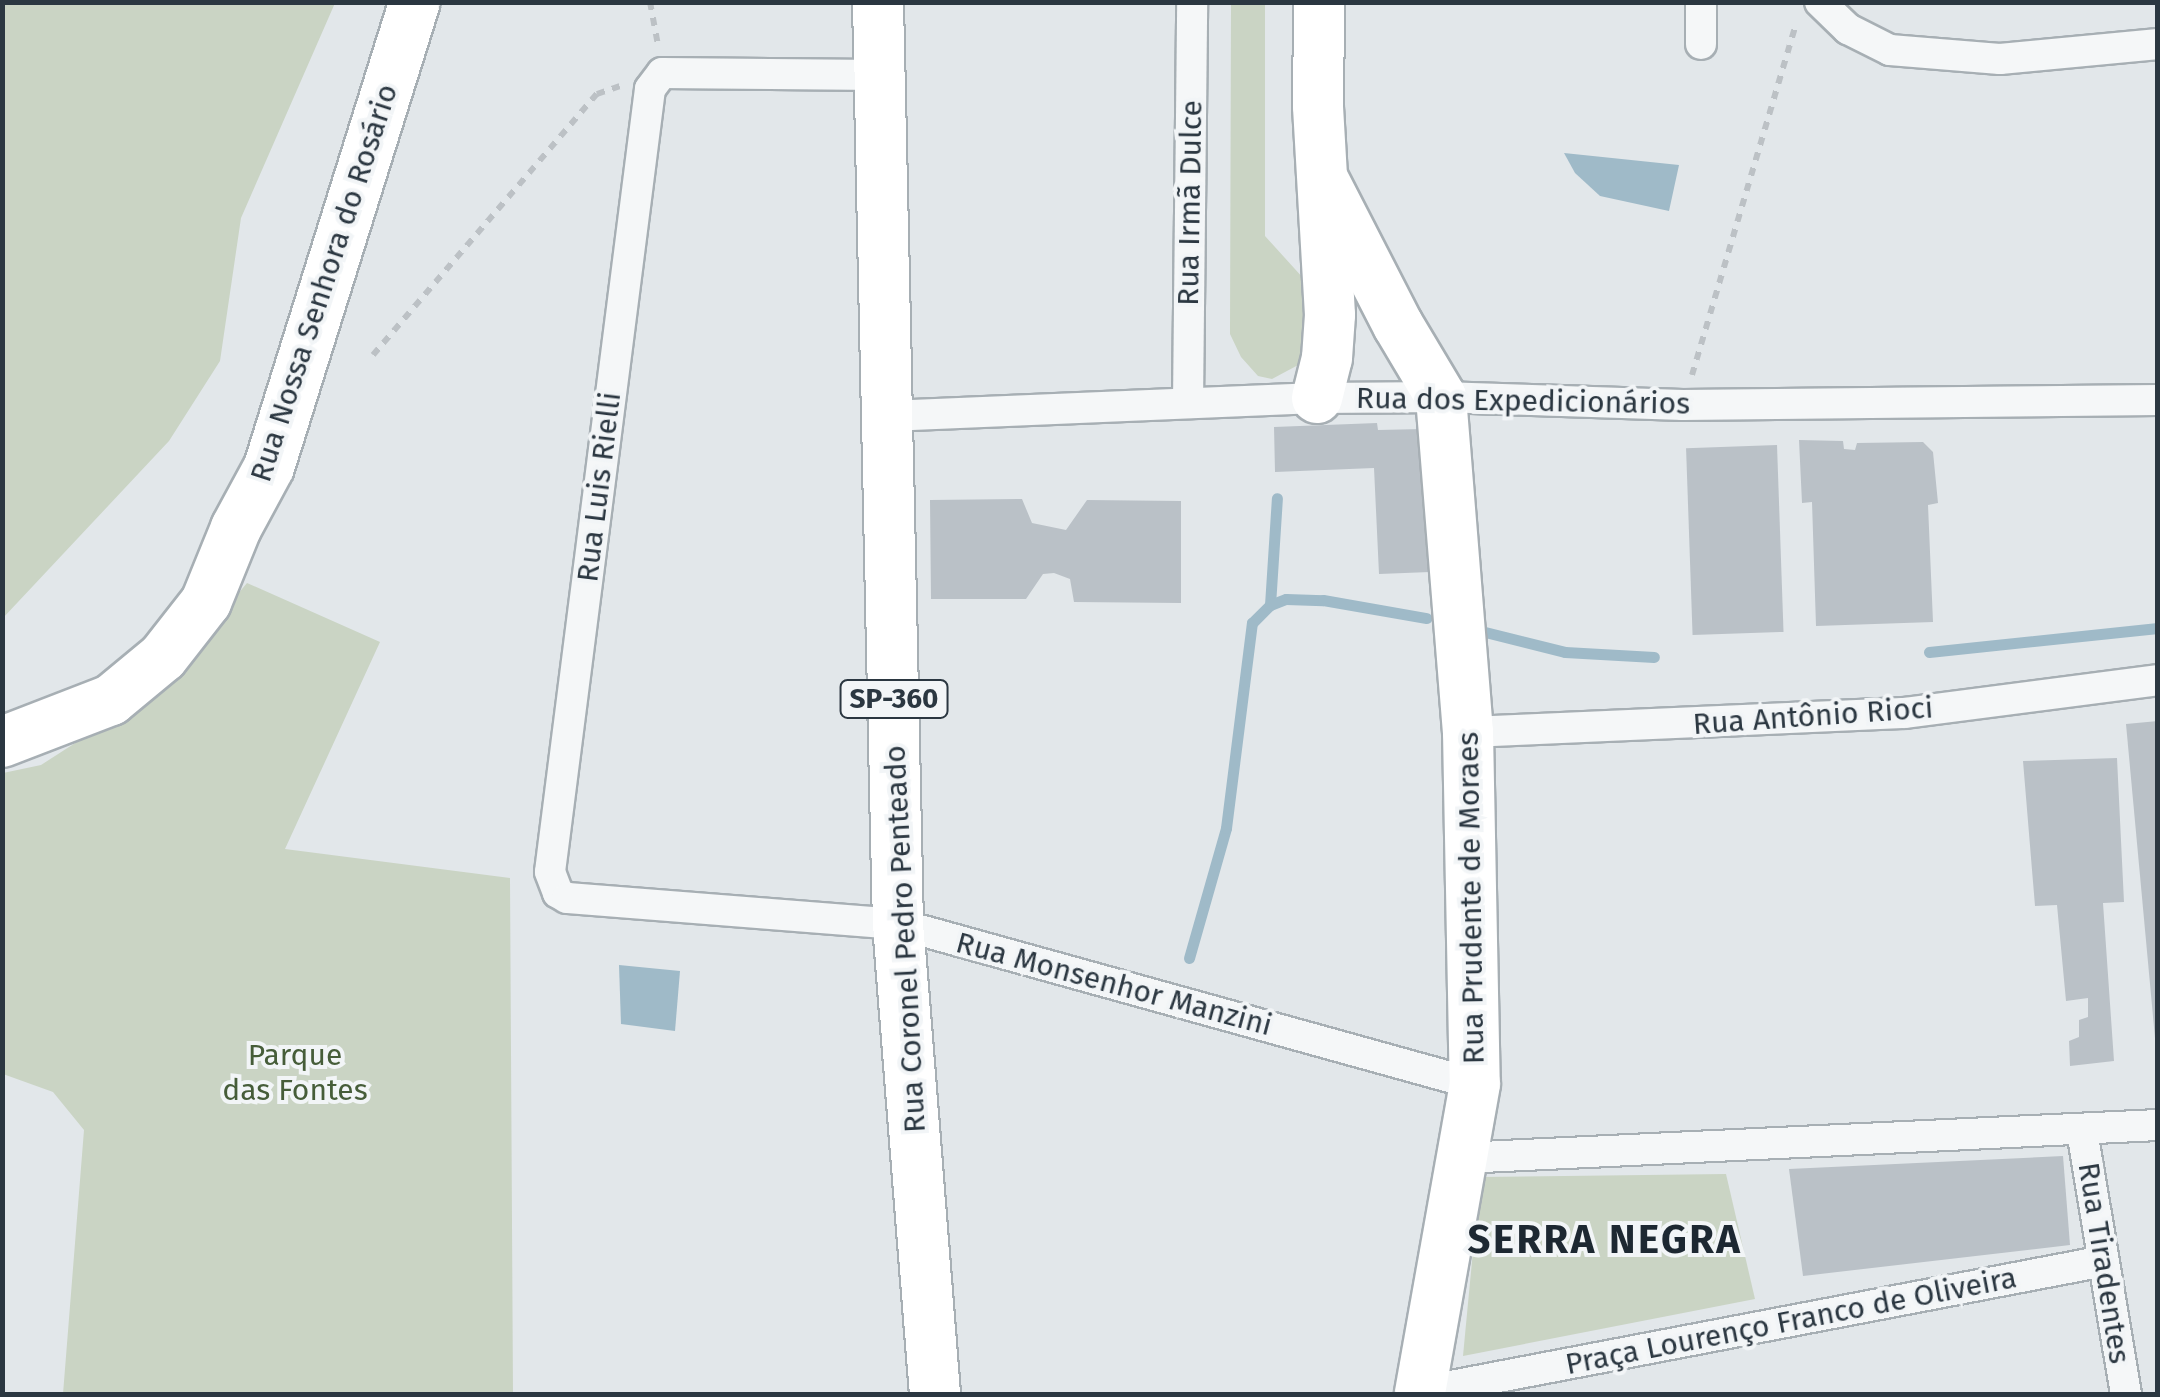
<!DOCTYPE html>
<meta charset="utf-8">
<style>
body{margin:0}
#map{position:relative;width:2160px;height:1397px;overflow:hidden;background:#e2e7ea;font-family:"Fira Sans",sans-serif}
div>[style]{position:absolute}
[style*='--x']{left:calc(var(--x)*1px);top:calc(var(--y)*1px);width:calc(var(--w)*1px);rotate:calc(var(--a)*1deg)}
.green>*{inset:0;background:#cad4c4}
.water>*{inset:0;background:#9fbac8}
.stream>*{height:11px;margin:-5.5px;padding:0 5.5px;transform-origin:5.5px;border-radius:5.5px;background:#9fbac8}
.building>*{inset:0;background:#bac1c7;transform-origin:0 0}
.path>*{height:6px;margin-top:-3px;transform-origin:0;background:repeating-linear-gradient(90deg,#bcc1c5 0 8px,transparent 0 16px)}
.roads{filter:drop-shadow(2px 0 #a7afb4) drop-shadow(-2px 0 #a7afb4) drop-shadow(0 2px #a7afb4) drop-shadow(0 -2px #a7afb4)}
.minor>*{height:30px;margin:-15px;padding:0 15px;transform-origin:15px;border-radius:15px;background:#f5f7f8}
.primary>*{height:50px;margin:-25px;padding:0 25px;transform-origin:25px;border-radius:25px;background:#fff}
span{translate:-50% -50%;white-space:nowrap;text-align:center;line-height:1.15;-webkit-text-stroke:8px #f2f5f7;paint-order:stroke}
.shield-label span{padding:2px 8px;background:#f2f5f7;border:2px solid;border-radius:8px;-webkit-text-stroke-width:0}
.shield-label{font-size:28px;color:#2b3741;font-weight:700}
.street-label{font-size:30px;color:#2b3741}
.park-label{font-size:30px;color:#465d39}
.district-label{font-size:40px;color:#1d2832;font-weight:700;letter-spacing:2.5px}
.frame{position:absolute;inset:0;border:5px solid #2b3741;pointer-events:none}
</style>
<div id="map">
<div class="green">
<i style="clip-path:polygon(3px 2px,335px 3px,241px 218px,220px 361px,169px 441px,3px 618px)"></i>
<i style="clip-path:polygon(1231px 3px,1265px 3px,1265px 236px,1304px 279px,1310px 346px,1300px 364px,1272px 379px,1258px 376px,1241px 357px,1230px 334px)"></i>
<i style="clip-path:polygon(247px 583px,380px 642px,285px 849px,510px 878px,513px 1394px,63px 1394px,84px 1130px,53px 1092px,3px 1074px,3px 773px,41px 765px,111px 720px,181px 662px)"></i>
<i style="clip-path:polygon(1726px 1174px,1755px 1299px,1463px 1356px,1480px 1177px)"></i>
</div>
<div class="water">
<i style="clip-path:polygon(1564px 153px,1679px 165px,1669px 211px,1600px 196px,1575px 173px)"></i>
<i style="clip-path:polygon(619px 965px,680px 971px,675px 1031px,621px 1024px)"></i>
</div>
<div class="stream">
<i style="--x:1270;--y:605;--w:107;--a:-86.3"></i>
<i style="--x:1485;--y:632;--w:82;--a:14"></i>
<i style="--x:1565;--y:652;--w:89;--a:3.2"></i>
<i style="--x:1929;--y:652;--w:230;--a:-6"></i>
<i style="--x:1189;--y:958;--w:135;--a:-74.1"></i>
<i style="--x:1226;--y:828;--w:207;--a:-82.8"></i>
<i style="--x:1252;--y:623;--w:25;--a:-45"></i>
<i style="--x:1270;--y:605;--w:17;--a:-21"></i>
<i style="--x:1286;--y:599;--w:37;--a:2"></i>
<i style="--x:1323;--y:600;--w:105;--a:9.9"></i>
</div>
<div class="building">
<i style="clip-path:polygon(1377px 423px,1378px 430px,1423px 429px,1430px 572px,1379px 574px,1374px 468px,1275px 472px,1274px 427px)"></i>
<i style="clip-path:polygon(1799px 440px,1843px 441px,1844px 449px,1855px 450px,1857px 443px,1923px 442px,1933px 452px,1938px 503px,1928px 505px,1933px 622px,1816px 626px,1812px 502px,1802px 503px)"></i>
<i style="left:1777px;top:445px;width:187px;height:91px;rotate:88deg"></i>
<i style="clip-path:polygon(1022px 499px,1032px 523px,1066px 530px,1087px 500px,1181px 501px,1181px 603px,1074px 602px,1070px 579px,1054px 573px,1043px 574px,1026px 599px,931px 599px,930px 500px)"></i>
<i style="clip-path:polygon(2158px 721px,2158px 1038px,2155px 1038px,2126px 724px)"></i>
<i style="clip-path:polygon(2117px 758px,2124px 902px,2103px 903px,2114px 1061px,2070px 1066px,2069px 1041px,2079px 1037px,2079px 1020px,2088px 1017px,2088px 998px,2066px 1001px,2057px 905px,2035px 906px,2023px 761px)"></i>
<i style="clip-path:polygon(2063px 1156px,2070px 1245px,1803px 1276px,1789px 1169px)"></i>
</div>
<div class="path">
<i style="--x:650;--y:2;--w:44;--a:79.5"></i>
<i style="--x:373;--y:355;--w:344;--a:-49.4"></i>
<i style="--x:597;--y:94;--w:24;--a:-19"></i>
<i style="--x:1692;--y:375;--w:367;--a:-73.5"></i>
</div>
<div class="roads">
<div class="minor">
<i style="--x:1820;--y:2;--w:39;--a:44"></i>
<i style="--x:1848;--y:29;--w:47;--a:26.6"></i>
<i style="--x:1890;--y:50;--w:110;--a:4.7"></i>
<i style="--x:2000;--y:59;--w:159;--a:-5.4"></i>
<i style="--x:1701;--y:44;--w:42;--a:-90"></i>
<i style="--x:878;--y:75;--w:216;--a:-179.5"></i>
<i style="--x:662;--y:73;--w:20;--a:127"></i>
<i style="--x:650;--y:89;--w:789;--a:97.28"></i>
<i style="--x:550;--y:872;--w:22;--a:69"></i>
<i style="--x:558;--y:893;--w:10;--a:29"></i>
<i style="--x:567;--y:898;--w:332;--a:4.5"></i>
<i style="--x:898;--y:924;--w:599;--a:15.5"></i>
<i style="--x:1188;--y:403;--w:401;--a:-89.4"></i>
<i style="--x:888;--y:416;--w:429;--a:-2.4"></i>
<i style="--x:1317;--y:398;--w:124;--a:-0.5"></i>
<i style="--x:1441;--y:397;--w:242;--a:1.9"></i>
<i style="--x:1683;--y:405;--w:475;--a:-0.6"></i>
<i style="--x:1468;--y:732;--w:437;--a:-2.5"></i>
<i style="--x:1905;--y:713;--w:255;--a:-7.4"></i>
<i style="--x:2082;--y:1131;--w:267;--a:80.5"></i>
<i style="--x:1461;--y:1158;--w:698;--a:-2.71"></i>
<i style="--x:1420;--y:1392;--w:696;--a:-10.84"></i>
</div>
<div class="primary">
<i style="--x:878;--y:2;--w:922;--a:88.76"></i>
<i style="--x:898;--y:924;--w:471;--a:85.5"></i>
<i style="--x:1325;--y:183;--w:160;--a:62.8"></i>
<i style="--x:1398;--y:325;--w:84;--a:59.2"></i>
<i style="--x:1441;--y:397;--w:336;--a:85.4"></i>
<i style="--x:1468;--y:732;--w:352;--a:88.9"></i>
<i style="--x:1475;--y:1084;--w:315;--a:100.1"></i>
<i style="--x:1317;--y:398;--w:41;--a:-76"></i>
<i style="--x:1327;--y:358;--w:43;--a:-86"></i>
<i style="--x:1330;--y:315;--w:209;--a:-93.3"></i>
<i style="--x:1318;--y:106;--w:104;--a:-89.4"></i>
<i style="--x:2;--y:742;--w:117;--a:-21.1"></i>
<i style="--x:111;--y:700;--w:67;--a:-39.6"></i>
<i style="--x:163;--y:657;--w:70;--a:-52"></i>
<i style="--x:206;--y:602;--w:80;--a:-67.9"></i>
<i style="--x:236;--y:528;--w:69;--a:-61.6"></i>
<i style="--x:269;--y:467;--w:487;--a:-72.6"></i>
</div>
</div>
<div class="shield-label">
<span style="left:894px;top:699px">SP-360</span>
</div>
<div class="street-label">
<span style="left:1190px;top:203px;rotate:-89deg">Rua Irmã Dulce</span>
<span style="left:324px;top:283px;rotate:-72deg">Rua Nossa Senhora do Rosário</span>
<span style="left:1523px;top:401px;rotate:1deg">Rua dos Expedicionários</span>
<span style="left:599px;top:487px;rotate:-83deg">Rua Luis Rielli</span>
<span style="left:1813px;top:716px;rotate:-4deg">Rua Antônio Rioci</span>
<span style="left:1471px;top:898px;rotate:-91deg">Rua Prudente de Moraes</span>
<span style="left:905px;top:939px;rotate:-93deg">Rua Coronel Pedro Penteado</span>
<span style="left:1114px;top:984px;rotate:15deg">Rua Monsenhor Manzini</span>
<span style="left:2104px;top:1263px;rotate:81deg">Rua Tiradentes</span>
<span style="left:1791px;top:1321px;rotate:-11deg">Praça Lourenço Franco de Oliveira</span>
</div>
<div class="park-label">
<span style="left:295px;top:1072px">Parque<br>das Fontes</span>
</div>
<div class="district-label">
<span style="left:1605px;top:1240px">SERRA NEGRA</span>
</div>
<div class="frame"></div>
</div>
